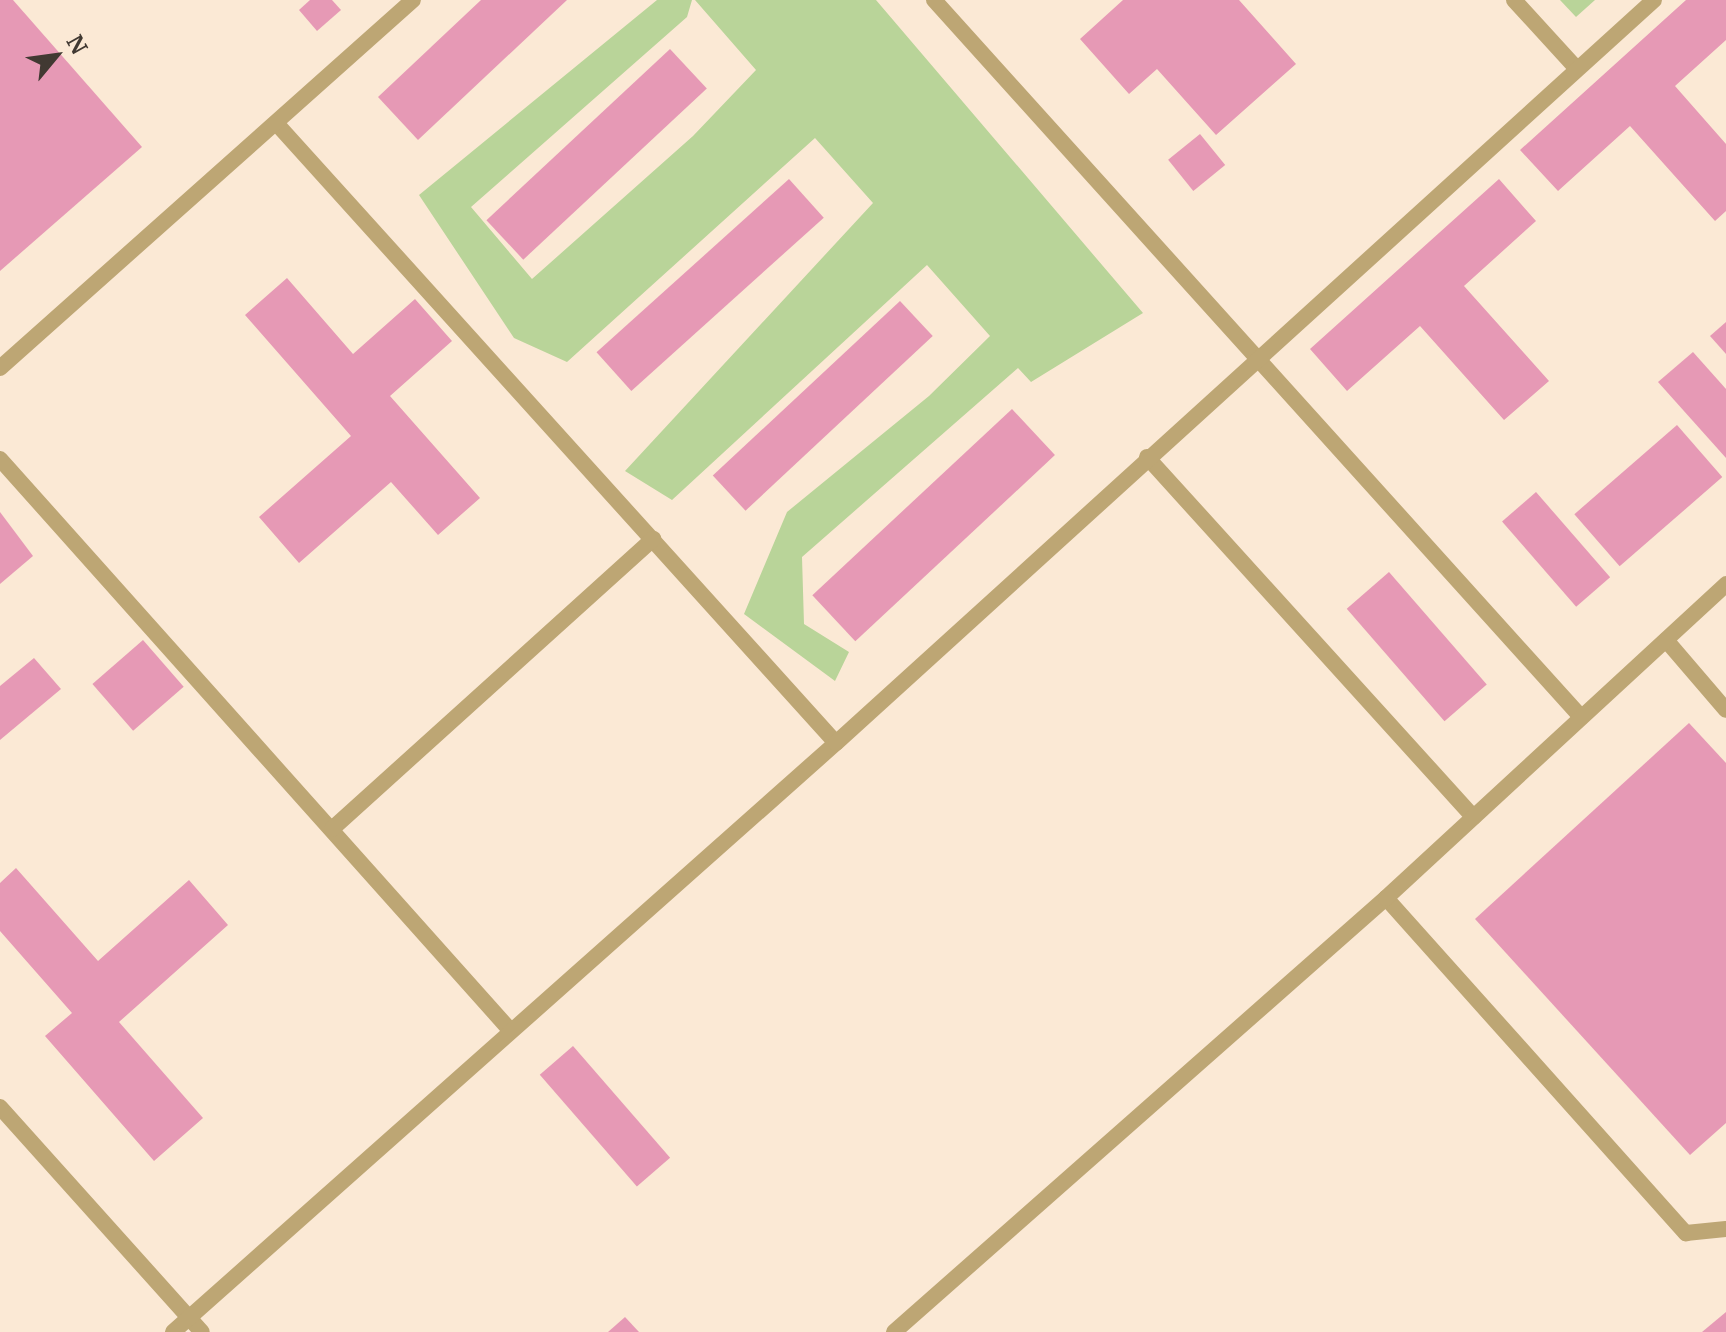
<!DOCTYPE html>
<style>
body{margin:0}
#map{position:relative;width:1726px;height:1332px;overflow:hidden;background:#fbe9d5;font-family:Merriweather,serif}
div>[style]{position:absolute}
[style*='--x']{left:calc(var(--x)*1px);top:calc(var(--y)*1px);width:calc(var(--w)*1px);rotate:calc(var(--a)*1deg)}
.green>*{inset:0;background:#b9d499}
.building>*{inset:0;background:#e699b5;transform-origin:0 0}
.lane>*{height:16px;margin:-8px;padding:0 8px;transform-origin:8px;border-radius:8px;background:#bda674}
span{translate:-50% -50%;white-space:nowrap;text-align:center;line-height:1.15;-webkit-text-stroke:7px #fbe9d5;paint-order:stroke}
.north{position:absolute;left:16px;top:16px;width:80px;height:80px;-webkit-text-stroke:6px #fbe9d5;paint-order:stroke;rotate:61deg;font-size:22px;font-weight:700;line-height:32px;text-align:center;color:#413932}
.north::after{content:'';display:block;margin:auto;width:28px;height:36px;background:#413932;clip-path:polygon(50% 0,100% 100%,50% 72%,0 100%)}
</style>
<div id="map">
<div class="green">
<i style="clip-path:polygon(657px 0,692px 0,687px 17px,471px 207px,532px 279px,693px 136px,756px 70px,695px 0,876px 0,1143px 313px,1031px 382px,1018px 368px,802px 557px,804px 624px,849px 652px,835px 681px,744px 614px,787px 512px,929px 396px,990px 336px,927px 265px,672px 500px,625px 471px,873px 203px,815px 138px,567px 362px,514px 338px,419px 195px)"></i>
<i style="clip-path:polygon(1560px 0,1595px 0,1576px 17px)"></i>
</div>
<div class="building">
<i style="clip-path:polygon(0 0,13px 0,142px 147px,0 271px)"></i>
<i style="clip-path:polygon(310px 0,332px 0,341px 10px,317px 31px,299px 10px)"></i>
<i style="clip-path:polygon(481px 0,567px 0,418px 140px,378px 97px)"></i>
<i style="clip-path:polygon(1123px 0,1239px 0,1296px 64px,1216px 135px,1157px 69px,1129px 94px,1080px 39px)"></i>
<i style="clip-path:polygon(1686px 0,1726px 0,1726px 40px,1675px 86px,1726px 144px,1726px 211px,1715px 221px,1630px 126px,1558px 191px,1520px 150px)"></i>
<i style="left:670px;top:49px;width:54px;height:251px;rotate:47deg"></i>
<i style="left:1200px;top:134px;width:40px;height:41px;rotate:51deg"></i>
<i style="left:789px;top:179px;width:52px;height:259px;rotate:48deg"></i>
<i style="clip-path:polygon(1499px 179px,1536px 221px,1464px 286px,1549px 381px,1504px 420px,1420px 326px,1347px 391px,1310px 349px)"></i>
<i style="clip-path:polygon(287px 278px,353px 354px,415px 299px,452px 341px,390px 396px,480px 498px,438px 535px,391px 482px,299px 563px,259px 517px,351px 436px,245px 315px)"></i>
<i style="left:900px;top:301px;width:48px;height:256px;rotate:47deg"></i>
<i style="clip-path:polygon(1726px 322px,1726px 354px,1710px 336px)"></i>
<i style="clip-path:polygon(1693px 352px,1726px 389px,1726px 458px,1658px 382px)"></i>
<i style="left:1012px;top:409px;width:63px;height:273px;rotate:47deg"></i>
<i style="left:1677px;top:425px;width:69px;height:136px;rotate:49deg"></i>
<i style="left:1536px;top:492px;width:113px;height:45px;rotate:49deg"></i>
<i style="clip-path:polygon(0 512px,33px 556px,0 584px)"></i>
<i style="left:1389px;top:572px;width:149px;height:56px;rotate:49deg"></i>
<i style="left:143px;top:640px;width:62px;height:67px;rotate:49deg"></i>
<i style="clip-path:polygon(34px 658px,61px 689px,0 740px,0 686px)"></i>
<i style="clip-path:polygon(1689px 723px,1726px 763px,1726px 1123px,1690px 1155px,1475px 919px)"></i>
<i style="clip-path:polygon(16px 868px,98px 961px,189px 880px,228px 925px,119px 1022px,203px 1118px,154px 1161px,45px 1036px,72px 1013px,0 931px,0 883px)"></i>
<i style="left:573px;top:1046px;width:148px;height:44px;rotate:49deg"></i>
<i style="clip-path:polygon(1726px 1312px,1726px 1332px,1702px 1332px)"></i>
<i style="clip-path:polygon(625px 1317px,639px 1332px,608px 1332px)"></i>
</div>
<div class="lane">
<i style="--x:934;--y:0;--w:966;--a:47.94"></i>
<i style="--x:1514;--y:0;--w:93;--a:47.6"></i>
<i style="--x:276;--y:123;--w:835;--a:47.91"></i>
<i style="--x:0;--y:368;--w:553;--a:-41.7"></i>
<i style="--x:1147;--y:457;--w:486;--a:47.8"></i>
<i style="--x:0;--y:459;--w:766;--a:48.23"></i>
<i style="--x:1666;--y:640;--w:92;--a:49.4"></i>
<i style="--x:332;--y:829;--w:433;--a:-42.1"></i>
<i style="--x:1386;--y:898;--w:450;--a:48.2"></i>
<i style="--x:1686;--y:1233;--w:40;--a:-5.7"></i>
<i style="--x:0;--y:1107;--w:302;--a:48.1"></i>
<i style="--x:173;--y:1332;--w:887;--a:-41.62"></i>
<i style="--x:836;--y:743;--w:1105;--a:-42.25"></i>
<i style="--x:894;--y:1332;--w:656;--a:-41.42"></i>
<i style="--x:1386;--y:898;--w:463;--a:-42.7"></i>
</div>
<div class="north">N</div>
</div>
